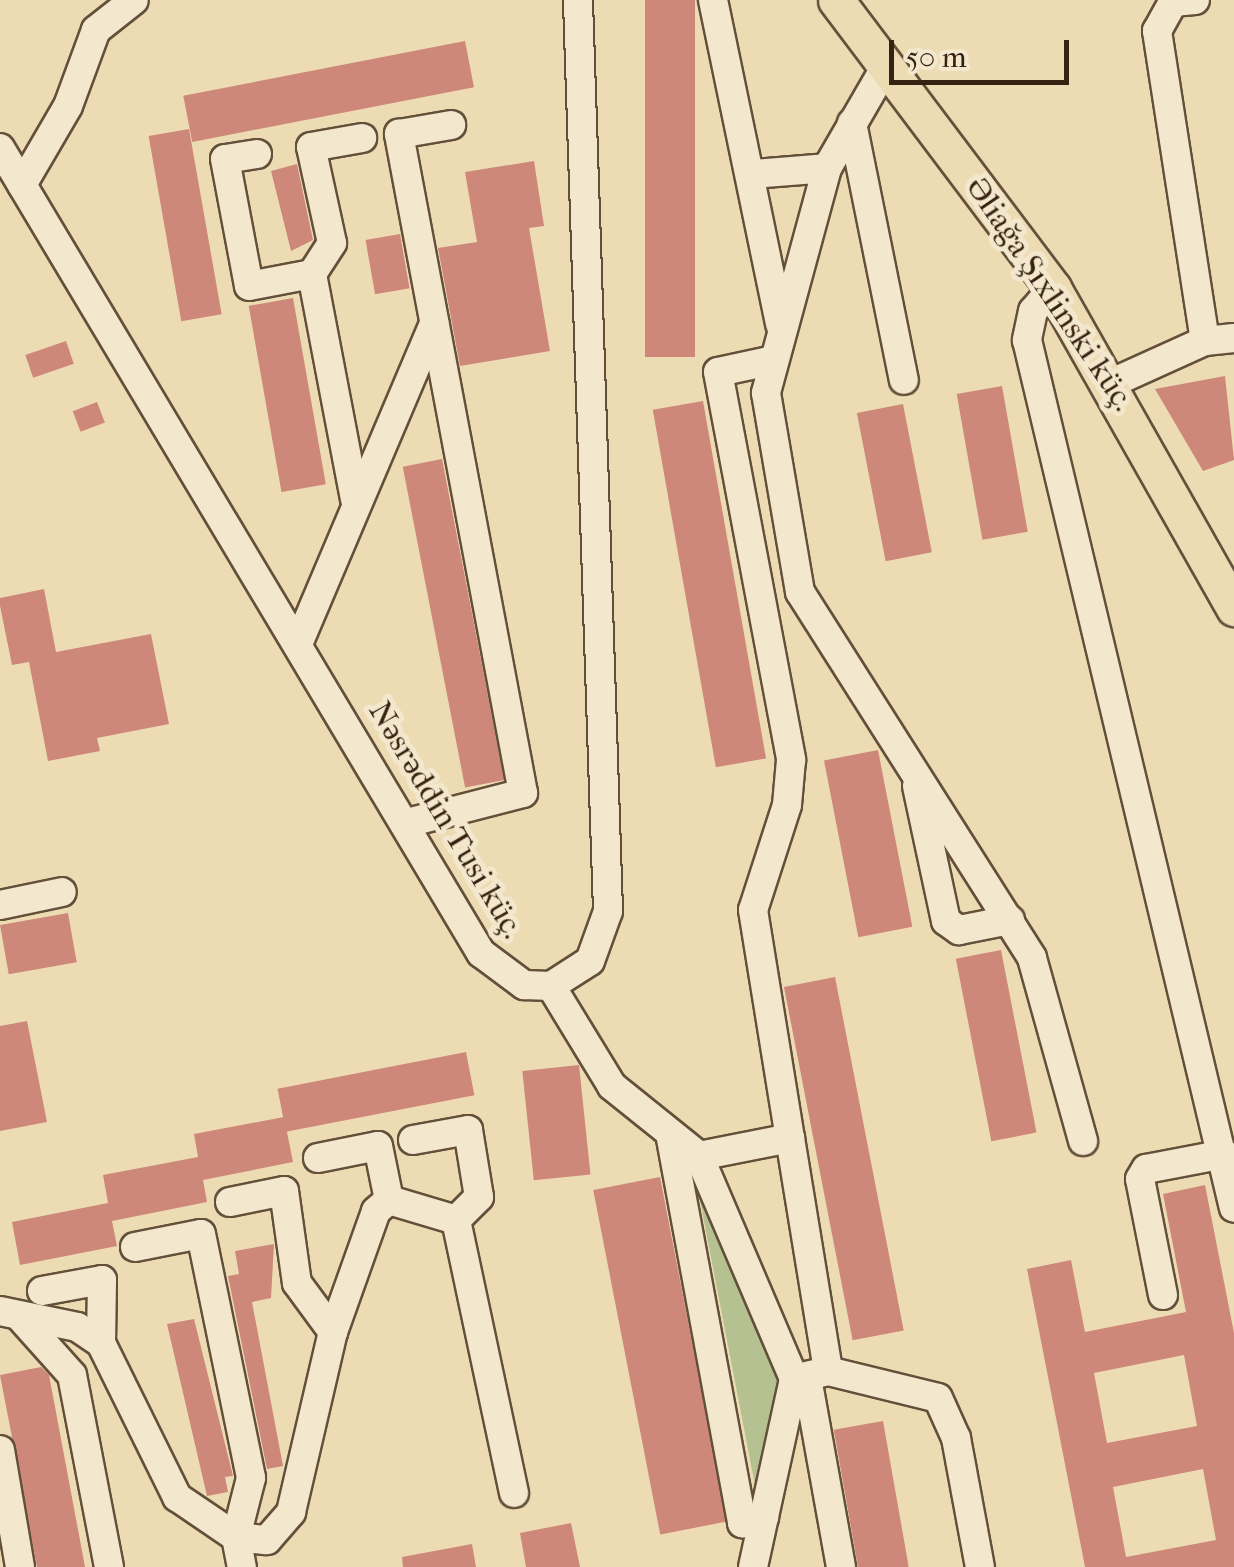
<!DOCTYPE html>
<meta charset="utf-8">
<style>
body{margin:0}
#map{position:relative;width:1234px;height:1567px;overflow:hidden;background:#eddbb4;font-family:"IM FELL French Canon",serif}
div>[style]{position:absolute}
[style*='--x']{left:calc(var(--x)*1px);top:calc(var(--y)*1px);width:calc(var(--w)*1px);rotate:calc(var(--a)*1deg)}
.green>*{inset:0;background:#b5c190}
.building>*{inset:0;background:#ce887a;transform-origin:0 0}
.roads{filter:drop-shadow(2px 0 #64503a) drop-shadow(-2px 0 #64503a) drop-shadow(0 2px #64503a) drop-shadow(0 -2px #64503a)}
.minor>*{height:28px;margin:-14px;padding:0 14px;transform-origin:14px;border-radius:14px;background:#f3e8ce}
.major>*{height:35px;margin:-17.5px;padding:0 17.5px;transform-origin:17.5px;border-radius:17.5px;background:#eddbb4}
span{translate:-50% -50%;white-space:nowrap;text-align:center;line-height:1.15;-webkit-text-stroke:10px #f3e8ce;paint-order:stroke}
.street-label{font-size:32px;color:#372212}
.scale{position:absolute;left:889px;top:40px;width:180px;height:45px;box-sizing:border-box;border:5px solid #372212;border-top:0;padding-left:12px;font-size:30px;line-height:35px;white-space:nowrap;color:#372212;-webkit-text-stroke:8px #f3e8ce;paint-order:stroke}
</style>
<div id="map">
<div class="green">
<i style="clip-path:polygon(698px 1190px,785px 1375px,758px 1501px)"></i>
</div>
<div class="building">
<i style="left:645px;top:0;width:50px;height:357px"></i>
<i style="left:465px;top:41px;width:47px;height:287px;rotate:79deg"></i>
<i style="left:189px;top:129px;width:188px;height:41px;rotate:80deg"></i>
<i style="clip-path:polygon(534px 161px,544px 226px,529px 228px,550px 351px,460px 366px,438px 248px,477px 242px,465px 172px)"></i>
<i style="clip-path:polygon(297px 164px,313px 240px,291px 251px,271px 171px)"></i>
<i style="left:400px;top:234px;width:55px;height:35px;rotate:80deg"></i>
<i style="left:293px;top:298px;width:189px;height:45px;rotate:80deg"></i>
<i style="left:66px;top:341px;width:24px;height:43px;rotate:71deg"></i>
<i style="clip-path:polygon(1225px 376px,1234px 460px,1203px 471px,1155px 389px)"></i>
<i style="left:1002px;top:386px;width:148px;height:46px;rotate:80deg"></i>
<i style="left:703px;top:401px;width:363px;height:51px;rotate:80deg"></i>
<i style="left:97px;top:402px;width:22px;height:26px;rotate:69deg"></i>
<i style="left:903px;top:404px;width:151px;height:47px;rotate:79deg"></i>
<i style="left:442px;top:459px;width:327px;height:40px;rotate:79deg"></i>
<i style="clip-path:polygon(44px 589px,56px 652px,151px 634px,169px 724px,97px 738px,100px 751px,48px 761px,29px 662px,12px 665px,0 606px,0 598px)"></i>
<i style="left:878px;top:750px;width:180px;height:55px;rotate:79deg"></i>
<i style="left:68px;top:913px;width:50px;height:69px;rotate:80deg"></i>
<i style="left:1001px;top:950px;width:186px;height:46px;rotate:79deg"></i>
<i style="left:835px;top:977px;width:360px;height:52px;rotate:79deg"></i>
<i style="clip-path:polygon(27px 1021px,47px 1122px,0 1131px,0 1026px)"></i>
<i style="left:466px;top:1052px;width:44px;height:192px;rotate:79deg"></i>
<i style="left:579px;top:1065px;width:110px;height:57px;rotate:84deg"></i>
<i style="clip-path:polygon(284px 1117px,293px 1162px,203px 1180px,207px 1202px,112px 1221px,117px 1246px,20px 1265px,12px 1222px,108px 1203px,103px 1175px,198px 1157px,194px 1134px)"></i>
<i style="left:660px;top:1177px;width:351px;height:68px;rotate:79deg"></i>
<i style="clip-path:polygon(evenodd,1205px 1185px,1234px 1333px,1234px 1567px,1085px 1567px,1027px 1269px,1071px 1260px,1085px 1332px,1186px 1312px,1163px 1194px,1205px 1185px,1184px 1355px,1197px 1426px,1107px 1443px,1094px 1373px,1184px 1355px,1205px 1185px,1203px 1469px,1216px 1540px,1126px 1557px,1113px 1487px,1203px 1469px)"></i>
<i style="clip-path:polygon(274px 1244px,271px 1298px,252px 1302px,283px 1466px,267px 1469px,228px 1276px,239px 1274px,235px 1251px)"></i>
<i style="clip-path:polygon(194px 1319px,233px 1476px,225px 1477px,228px 1492px,207px 1496px,167px 1324px)"></i>
<i style="clip-path:polygon(41px 1367px,49px 1375px,85px 1567px,37px 1567px,0 1375px)"></i>
<i style="left:883px;top:1421px;width:148px;height:50px;rotate:80deg"></i>
<i style="clip-path:polygon(571px 1523px,580px 1567px,526px 1567px,520px 1533px)"></i>
<i style="clip-path:polygon(472px 1544px,476px 1567px,403px 1567px,402px 1557px)"></i>
</div>
<div class="roads">
<div class="minor">
<i style="--x:713;--y:0;--w:331;--a:78.3"></i>
<i style="--x:886;--y:66;--w:118;--a:120"></i>
<i style="--x:827;--y:168;--w:233;--a:105.2"></i>
<i style="--x:766;--y:393;--w:202;--a:80.3"></i>
<i style="--x:800;--y:592;--w:433;--a:57.6"></i>
<i style="--x:1032;--y:958;--w:190;--a:74.4"></i>
<i style="--x:852;--y:123;--w:262;--a:78.6"></i>
<i style="--x:0;--y:148;--w:938;--a:59.14"></i>
<i style="--x:481;--y:953;--w:54;--a:36.7"></i>
<i style="--x:524;--y:985;--w:27;--a:2"></i>
<i style="--x:551;--y:986;--w:46;--a:-32.7"></i>
<i style="--x:590;--y:961;--w:53;--a:-70.2"></i>
<i style="--x:608;--y:911;--w:911;--a:-91.89"></i>
<i style="--x:257;--y:154;--w:32;--a:171"></i>
<i style="--x:225;--y:159;--w:129;--a:79.3"></i>
<i style="--x:249;--y:286;--w:64;--a:-10.8"></i>
<i style="--x:312;--y:274;--w:229;--a:79.2"></i>
<i style="--x:753;--y:174;--w:74;--a:-4.6"></i>
<i style="--x:22;--y:185;--w:91;--a:-59.8"></i>
<i style="--x:68;--y:106;--w:81;--a:-69.8"></i>
<i style="--x:96;--y:30;--w:48;--a:-38.3"></i>
<i style="--x:312;--y:274;--w:37;--a:-57"></i>
<i style="--x:332;--y:243;--w:98;--a:-102.3"></i>
<i style="--x:311;--y:147;--w:52;--a:-10"></i>
<i style="--x:1053;--y:288;--w:30;--a:131"></i>
<i style="--x:1033;--y:311;--w:30;--a:102"></i>
<i style="--x:1027;--y:340;--w:892;--a:76.59"></i>
<i style="--x:1205;--y:341;--w:29;--a:-6"></i>
<i style="--x:774;--y:360;--w:57;--a:167.9"></i>
<i style="--x:718;--y:372;--w:395;--a:79.3"></i>
<i style="--x:791;--y:760;--w:45;--a:95.1"></i>
<i style="--x:787;--y:805;--w:110;--a:107.9"></i>
<i style="--x:753;--y:910;--w:231;--a:80.8"></i>
<i style="--x:1114;--y:382;--w:100;--a:-24.3"></i>
<i style="--x:1205;--y:341;--w:314;--a:-98.8"></i>
<i style="--x:1157;--y:31;--w:33;--a:-61"></i>
<i style="--x:1173;--y:2;--w:22;--a:-5"></i>
<i style="--x:298;--y:644;--w:349;--a:-67"></i>
<i style="--x:917;--y:786;--w:138;--a:77.9"></i>
<i style="--x:946;--y:921;--w:16;--a:35"></i>
<i style="--x:959;--y:930;--w:52;--a:-11.1"></i>
<i style="--x:407;--y:823;--w:120;--a:-14.5"></i>
<i style="--x:523;--y:793;--w:671;--a:-100.66"></i>
<i style="--x:399;--y:134;--w:53;--a:-9.8"></i>
<i style="--x:0;--y:905;--w:63;--a:-11.8"></i>
<i style="--x:551;--y:986;--w:117;--a:58.6"></i>
<i style="--x:612;--y:1086;--w:112;--a:38.8"></i>
<i style="--x:699;--y:1156;--w:242;--a:66.9"></i>
<i style="--x:794;--y:1379;--w:192;--a:102.3"></i>
<i style="--x:671;--y:1139;--w:391;--a:79.5"></i>
<i style="--x:742;--y:1523;--w:23;--a:-15"></i>
<i style="--x:413;--y:1140;--w:56;--a:-10.3"></i>
<i style="--x:468;--y:1130;--w:68;--a:80.7"></i>
<i style="--x:479;--y:1197;--w:33;--a:135"></i>
<i style="--x:699;--y:1156;--w:93;--a:-11.2"></i>
<i style="--x:790;--y:1138;--w:236;--a:80.7"></i>
<i style="--x:828;--y:1371;--w:35;--a:167"></i>
<i style="--x:318;--y:1158;--w:61;--a:-11.3"></i>
<i style="--x:378;--y:1146;--w:55;--a:78.5"></i>
<i style="--x:230;--y:1202;--w:55;--a:-11.5"></i>
<i style="--x:284;--y:1191;--w:93;--a:82"></i>
<i style="--x:297;--y:1283;--w:61;--a:53.7"></i>
<i style="--x:135;--y:1247;--w:67;--a:-11.1"></i>
<i style="--x:201;--y:1234;--w:249;--a:78.4"></i>
<i style="--x:251;--y:1478;--w:61;--a:104.3"></i>
<i style="--x:236;--y:1537;--w:31;--a:79"></i>
<i style="--x:42;--y:1291;--w:61;--a:-10.4"></i>
<i style="--x:102;--y:1280;--w:63;--a:90.9"></i>
<i style="--x:1163;--y:1295;--w:118;--a:-101.2"></i>
<i style="--x:1140;--y:1179;--w:12;--a:-59"></i>
<i style="--x:1146;--y:1169;--w:80;--a:-10.8"></i>
<i style="--x:0;--y:1311;--w:79;--a:11.7"></i>
<i style="--x:77;--y:1327;--w:29;--a:34"></i>
<i style="--x:101;--y:1343;--w:172;--a:63.7"></i>
<i style="--x:177;--y:1497;--w:71;--a:34.1"></i>
<i style="--x:236;--y:1537;--w:31;--a:6"></i>
<i style="--x:267;--y:1540;--w:37;--a:-49"></i>
<i style="--x:291;--y:1512;--w:185;--a:-76.9"></i>
<i style="--x:333;--y:1332;--w:128;--a:-70.4"></i>
<i style="--x:376;--y:1211;--w:17;--a:-40"></i>
<i style="--x:389;--y:1200;--w:70;--a:16.6"></i>
<i style="--x:456;--y:1220;--w:279;--a:78"></i>
<i style="--x:21;--y:1318;--w:76;--a:48.2"></i>
<i style="--x:72;--y:1375;--w:196;--a:79.1"></i>
<i style="--x:828;--y:1371;--w:113;--a:13.8"></i>
<i style="--x:938;--y:1398;--w:44;--a:65.8"></i>
<i style="--x:956;--y:1438;--w:131;--a:79.5"></i>
<i style="--x:807;--y:1378;--w:192;--a:79.8"></i>
<i style="--x:0;--y:1450;--w:119;--a:80.3"></i>
</div>
<div class="major">
<i style="--x:836;--y:0;--w:361;--a:53"></i>
<i style="--x:1053;--y:288;--w:368;--a:60.5"></i>
</div>
</div>
<div class="street-label">
<span style="left:1050px;top:294px;rotate:56deg">Əliağa Şıxlinski küç.</span>
<span style="left:446px;top:820px;rotate:59deg">Nəsrəddin Tusi küç.</span>
</div>
<div class="scale">50 m</div>
</div>
